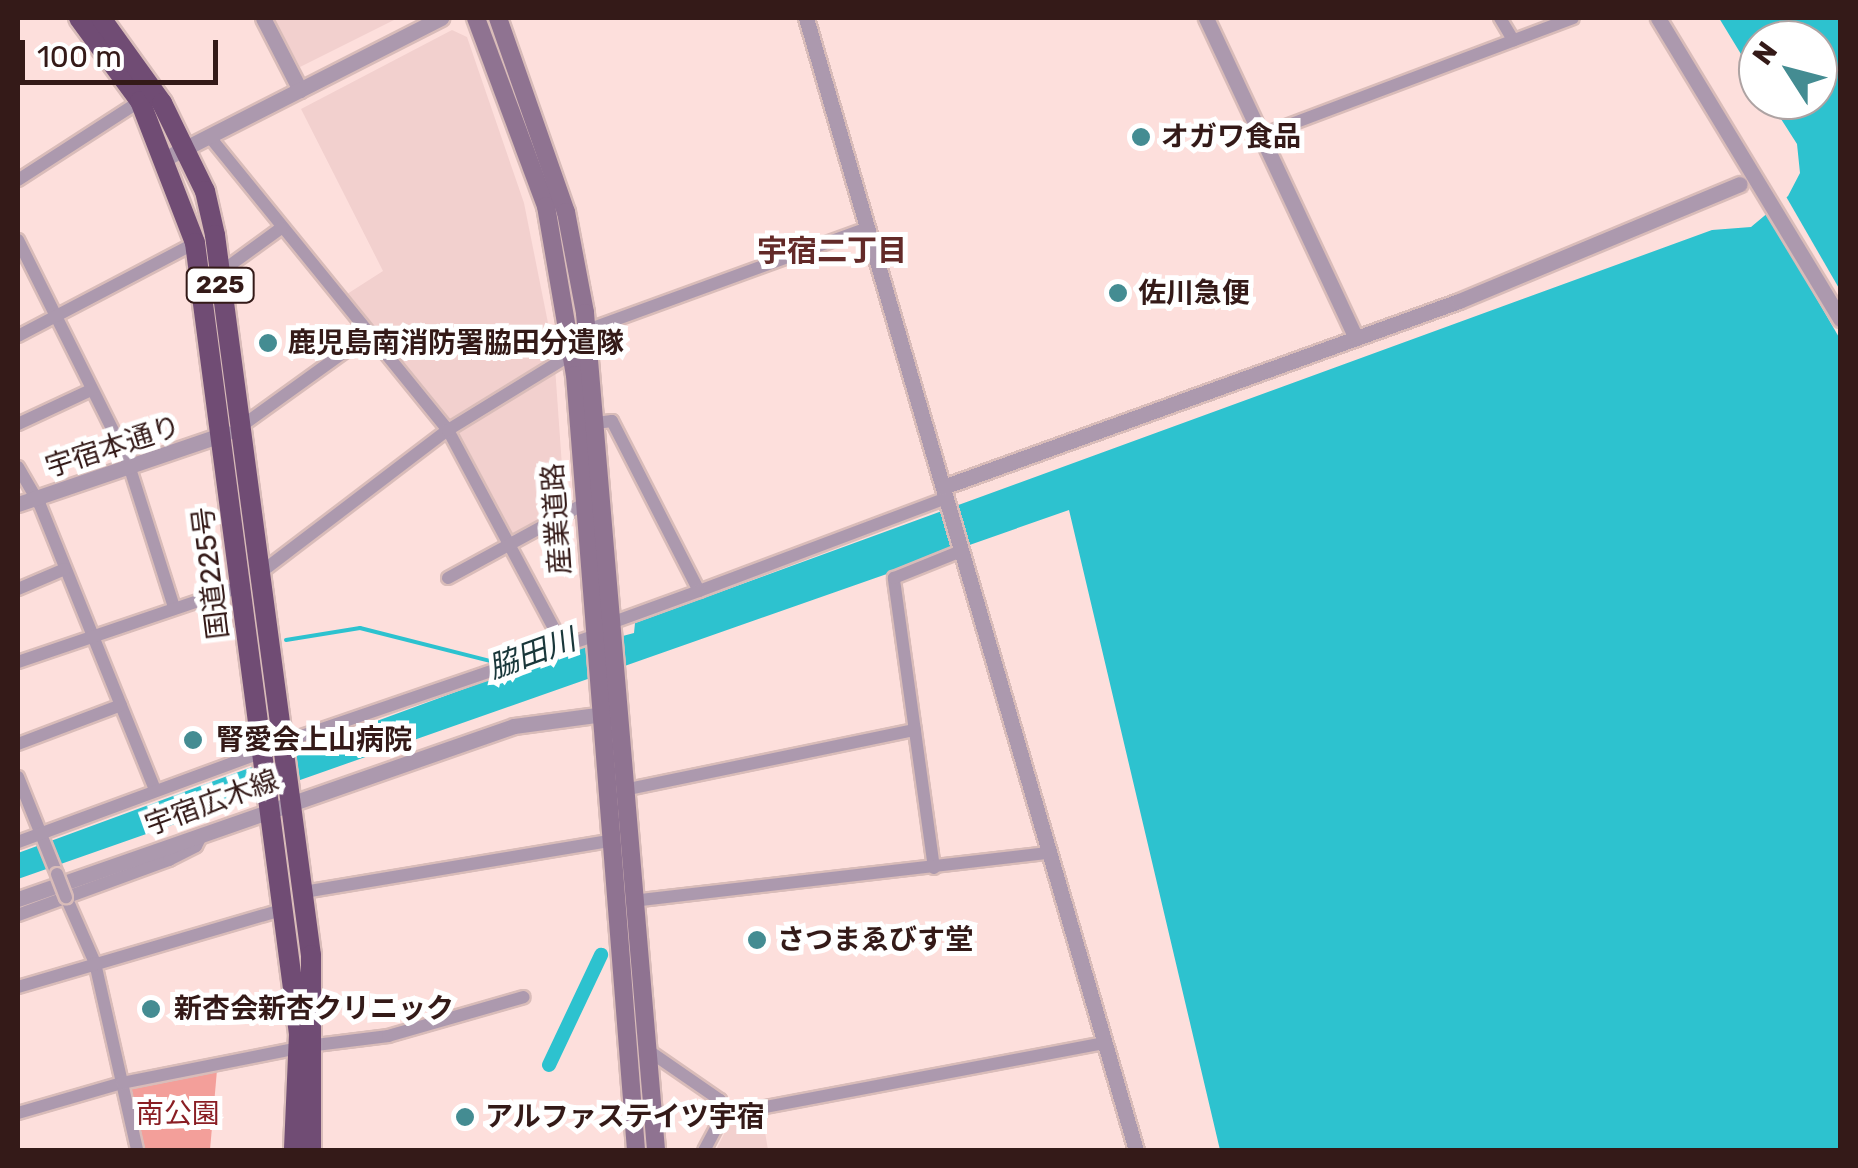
<!DOCTYPE html>
<meta charset="utf-8">
<style>
body{margin:0}
#map{position:relative;width:1858px;height:1168px;overflow:hidden;background:#fddfdc;font-family:Rubik,"Noto Sans JP",sans-serif}
div>[style]{position:absolute}
[style*='--x']{left:calc(var(--x)*1px);top:calc(var(--y)*1px);width:calc(var(--w)*1px);rotate:calc(var(--a)*1deg)}
.built>*{inset:0;background:#f2d0ce}
.green>*{inset:0;background:#f39f9a}
.water>*{inset:0;background:#2dc2cf}
.pier>*{inset:0;background:#fddfdc}
.stream>*{height:4px;margin:-2px;padding:0 2px;transform-origin:2px;border-radius:2px;background:#2dc2cf}
.canal>*{height:14px;margin:-7px;padding:0 7px;transform-origin:7px;border-radius:7px;background:#2dc2cf}
.roads{filter:drop-shadow(2px 0 #d9bcb9) drop-shadow(-2px 0 #d9bcb9) drop-shadow(0 2px #d9bcb9) drop-shadow(0 -2px #d9bcb9)}
.minor>*{height:12px;margin:-6px;padding:0 6px;transform-origin:6px;border-radius:6px;background:#ac99ae}
.tertiary>*{height:15px;margin:-7.5px;padding:0 7.5px;transform-origin:7.5px;border-radius:7.5px;background:#ac99ae}
.secondary>*{height:18px;margin:-9px;padding:0 9px;transform-origin:9px;border-radius:9px;background:#8f7391}
.trunk>*{height:20px;margin:-10px;padding:0 10px;transform-origin:10px;border-radius:10px;background:#704c74}
.bridges{filter:drop-shadow(2px 0 #d9bcb9) drop-shadow(-2px 0 #d9bcb9) drop-shadow(0 2px #d9bcb9) drop-shadow(0 -2px #d9bcb9)}
.minor-bridge>*{height:12px;margin:-6px;padding:0 6px;transform-origin:6px;border-radius:6px;background:#ac99ae}
.dots>*{width:28px;height:28px;translate:-50% -50%;box-sizing:border-box;border:5px solid #fff;border-radius:50%}
span{translate:-50% -50%;white-space:nowrap;text-align:center;line-height:1.15;-webkit-text-stroke:10px #fff;paint-order:stroke}
.shield-label span{padding:2px 8px;background:#fff;border:2px solid;border-radius:8px;-webkit-text-stroke-width:0}
.shield-label{font-size:25px;color:#341a18;font-weight:700}
.poi-label{font-size:28px;color:#341a18;font-weight:700}
.left{translate:0 -50%;text-align:left}
.street-label{font-size:28px;color:#341a18}
.park-label{font-size:28px;color:#8a1e24}
.neighbourhood-label{font-size:30px;color:#632a28;font-weight:700}
.water-label{font-size:30px;color:#19373a;font-style:italic}
.frame{position:absolute;inset:0;border:20px solid #341a18;pointer-events:none}
.north{position:absolute;left:1738px;top:20px;width:100px;height:100px;box-sizing:border-box;background:#fff;border:2px solid #aea3a3;border-radius:50%;rotate:306deg;font-size:28px;font-weight:700;line-height:40px;text-align:center;color:#341a18}
.north::after{content:'';display:block;margin:auto;width:35px;height:45px;background:#448c92;clip-path:polygon(50% 0,100% 100%,50% 72%,0 100%)}
.scale{position:absolute;left:20px;top:40px;width:198px;height:45px;box-sizing:border-box;border:5px solid #341a18;border-top:0;padding-left:12px;font-size:30px;line-height:35px;white-space:nowrap;color:#341a18;-webkit-text-stroke:8px #fff;paint-order:stroke}
</style>
<div id="map">
<div class="built">
<i style="clip-path:polygon(273px 18px,398px 18px,300px 67px)"></i>
<i style="clip-path:polygon(452px 30px,467px 37px,524px 203px,555px 358px,449px 425px,344px 296px,383px 271px,301px 109px)"></i>
<i style="clip-path:polygon(555px 367px,565px 509px,511px 538px,454px 431px)"></i>
<i style="clip-path:polygon(763px 1120px,768px 1150px,716px 1150px,728px 1126px)"></i>
</div>
<div class="green">
<i style="clip-path:polygon(217px 1070px,210px 1150px,145px 1150px,131px 1088px)"></i>
</div>
<div class="water">
<i style="clip-path:polygon(1719px 18px,1840px 18px,1840px 1150px,1220px 1150px,1069px 510px,18px 879px,18px 853px,570px 650px,634px 633px,635px 623px,1712px 230px,1751px 227px,1788px 196px,1800px 173px,1797px 144px,1769px 100px,1818px 100px,1818px 40px,1758px 40px,1758px 82px)"></i>
</div>
<div class="pier">
<i style="clip-path:polygon(1784px 193px,1840px 290px,1840px 339px,1765px 209px)"></i>
</div>
<div class="stream">
<i style="--x:286;--y:640;--w:75;--a:-9.2"></i>
<i style="--x:360;--y:628;--w:142;--a:14.2"></i>
</div>
<div class="canal">
<i style="--x:549;--y:1065;--w:122;--a:-64.7"></i>
</div>
<div class="roads">
<div class="minor">
<i style="--x:1500;--y:18;--w:26;--a:59"></i>
<i style="--x:1262;--y:135;--w:332;--a:-20.6"></i>
<i style="--x:209;--y:136;--w:379;--a:50.9"></i>
<i style="--x:448;--y:430;--w:244;--a:61.9"></i>
<i style="--x:18;--y:180;--w:145;--a:-32.9"></i>
<i style="--x:18;--y:240;--w:245;--a:63.5"></i>
<i style="--x:127;--y:459;--w:155;--a:72.4"></i>
<i style="--x:218;--y:274;--w:78;--a:-36.1"></i>
<i style="--x:587;--y:330;--w:298;--a:-20"></i>
<i style="--x:18;--y:336;--w:200;--a:-27.7"></i>
<i style="--x:596;--y:423;--w:16;--a:-7"></i>
<i style="--x:612;--y:421;--w:191;--a:62.9"></i>
<i style="--x:699;--y:591;--w:264;--a:-20.6"></i>
<i style="--x:18;--y:424;--w:81;--a:-25"></i>
<i style="--x:243;--y:425;--w:155;--a:-35.8"></i>
<i style="--x:18;--y:467;--w:44;--a:59.9"></i>
<i style="--x:40;--y:505;--w:306;--a:68"></i>
<i style="--x:260;--y:573;--w:236;--a:-37.3"></i>
<i style="--x:448;--y:430;--w:145;--a:-31.5"></i>
<i style="--x:448;--y:578;--w:153;--a:-28.6"></i>
<i style="--x:18;--y:589;--w:51;--a:-23.1"></i>
<i style="--x:608;--y:624;--w:97;--a:-19.9"></i>
<i style="--x:18;--y:662;--w:233;--a:-18.7"></i>
<i style="--x:281;--y:743;--w:330;--a:-18.9"></i>
<i style="--x:18;--y:744;--w:110;--a:-20.7"></i>
<i style="--x:18;--y:777;--w:105;--a:68.1"></i>
<i style="--x:624;--y:790;--w:297;--a:-11.7"></i>
<i style="--x:18;--y:842;--w:261;--a:-20.2"></i>
<i style="--x:934;--y:868;--w:293;--a:-97.9"></i>
<i style="--x:894;--y:578;--w:72;--a:-21.9"></i>
<i style="--x:304;--y:892;--w:309;--a:-9.5"></i>
<i style="--x:66;--y:897;--w:72;--a:66.3"></i>
<i style="--x:95;--y:963;--w:192;--a:77.3"></i>
<i style="--x:632;--y:901;--w:419;--a:-6.6"></i>
<i style="--x:18;--y:915;--w:161;--a:-20"></i>
<i style="--x:169;--y:860;--w:30;--a:-27"></i>
<i style="--x:196;--y:846;--w:13;--a:-63"></i>
<i style="--x:18;--y:987;--w:277;--a:-16.3"></i>
<i style="--x:316;--y:1045;--w:73;--a:-7.1"></i>
<i style="--x:388;--y:1036;--w:141;--a:-16"></i>
<i style="--x:646;--y:1049;--w:90;--a:34.6"></i>
<i style="--x:720;--y:1100;--w:15;--a:79"></i>
<i style="--x:723;--y:1115;--w:40;--a:118"></i>
<i style="--x:18;--y:1113;--w:108;--a:-16.1"></i>
<i style="--x:122;--y:1083;--w:180;--a:-11.2"></i>
<i style="--x:723;--y:1115;--w:388;--a:-10.7"></i>
</div>
<div class="tertiary">
<i style="--x:263;--y:18;--w:81;--a:62.8"></i>
<i style="--x:806;--y:18;--w:1179;--a:73.75"></i>
<i style="--x:1206;--y:18;--w:351;--a:64.9"></i>
<i style="--x:1658;--y:18;--w:352;--a:58.8"></i>
<i style="--x:166;--y:158;--w:309;--a:-27"></i>
<i style="--x:943;--y:487;--w:548;--a:-19.82"></i>
<i style="--x:1459;--y:301;--w:304;--a:-22.6"></i>
<i style="--x:18;--y:504;--w:220;--a:-18.8"></i>
<i style="--x:18;--y:899;--w:525;--a:-19.23"></i>
<i style="--x:514;--y:726;--w:99;--a:-7.6"></i>
</div>
<div class="secondary">
<i style="--x:476;--y:18;--w:201;--a:69.6"></i>
<i style="--x:546;--y:206;--w:171;--a:80.3"></i>
<i style="--x:575;--y:375;--w:777;--a:85.5"></i>
<i style="--x:498;--y:18;--w:206;--a:70.7"></i>
<i style="--x:566;--y:212;--w:103;--a:79.3"></i>
<i style="--x:585;--y:313;--w:840;--a:85.15"></i>
</div>
<div class="trunk">
<i style="--x:79;--y:18;--w:103;--a:53.7"></i>
<i style="--x:140;--y:101;--w:152;--a:68.8"></i>
<i style="--x:195;--y:243;--w:798;--a:82.51"></i>
<i style="--x:299;--y:1034;--w:116;--a:92.5"></i>
<i style="--x:101;--y:18;--w:105;--a:54.3"></i>
<i style="--x:162;--y:103;--w:98;--a:64"></i>
<i style="--x:205;--y:191;--w:45;--a:77.2"></i>
<i style="--x:215;--y:235;--w:726;--a:82.41"></i>
<i style="--x:311;--y:955;--w:195;--a:90"></i>
</div>
</div>
<div class="bridges">
<div class="minor-bridge">
<i style="--x:57;--y:874;--w:25;--a:69"></i>
</div>
</div>
<div class="dots">
<i style="left:1141px;top:137px;background:#448c92"></i>
<i style="left:1118px;top:293px;background:#448c92"></i>
<i style="left:268px;top:343px;background:#448c92"></i>
<i style="left:193px;top:740px;background:#448c92"></i>
<i style="left:757px;top:940px;background:#448c92"></i>
<i style="left:151px;top:1009px;background:#448c92"></i>
<i style="left:465px;top:1117px;background:#448c92"></i>
</div>
<div class="shield-label">
<span style="left:220px;top:285px">225</span>
</div>
<div class="poi-label">
<span class="left" style="left:1161px;top:137px">オガワ食品</span>
<span class="left" style="left:1138px;top:293px">佐川急便</span>
<span class="left" style="left:288px;top:343px">鹿児島南消防署脇田分遣隊</span>
<span class="left" style="left:216px;top:740px">腎愛会上山病院</span>
<span class="left" style="left:777px;top:940px">さつまゑびす堂</span>
<span class="left" style="left:174px;top:1009px">新杏会新杏クリニック</span>
<span class="left" style="left:485px;top:1117px">アルファステイツ宇宿</span>
</div>
<div class="street-label">
<span style="left:113px;top:447px;rotate:-18deg">宇宿本通り</span>
<span style="left:557px;top:519px;rotate:-94deg">産業道路</span>
<span style="left:211px;top:573px;rotate:-97deg">国道225号</span>
<span style="left:212px;top:803px;rotate:-20deg">宇宿広木線</span>
</div>
<div class="park-label">
<span style="left:178px;top:1114px">南公園</span>
</div>
<div class="neighbourhood-label">
<span style="left:832px;top:251px">宇宿二丁目</span>
</div>
<div class="water-label">
<span style="left:532px;top:654px;rotate:-20deg">脇田川</span>
</div>
<div class="frame"></div>
<div class="north">N</div>
<div class="scale">100 m</div>
</div>
